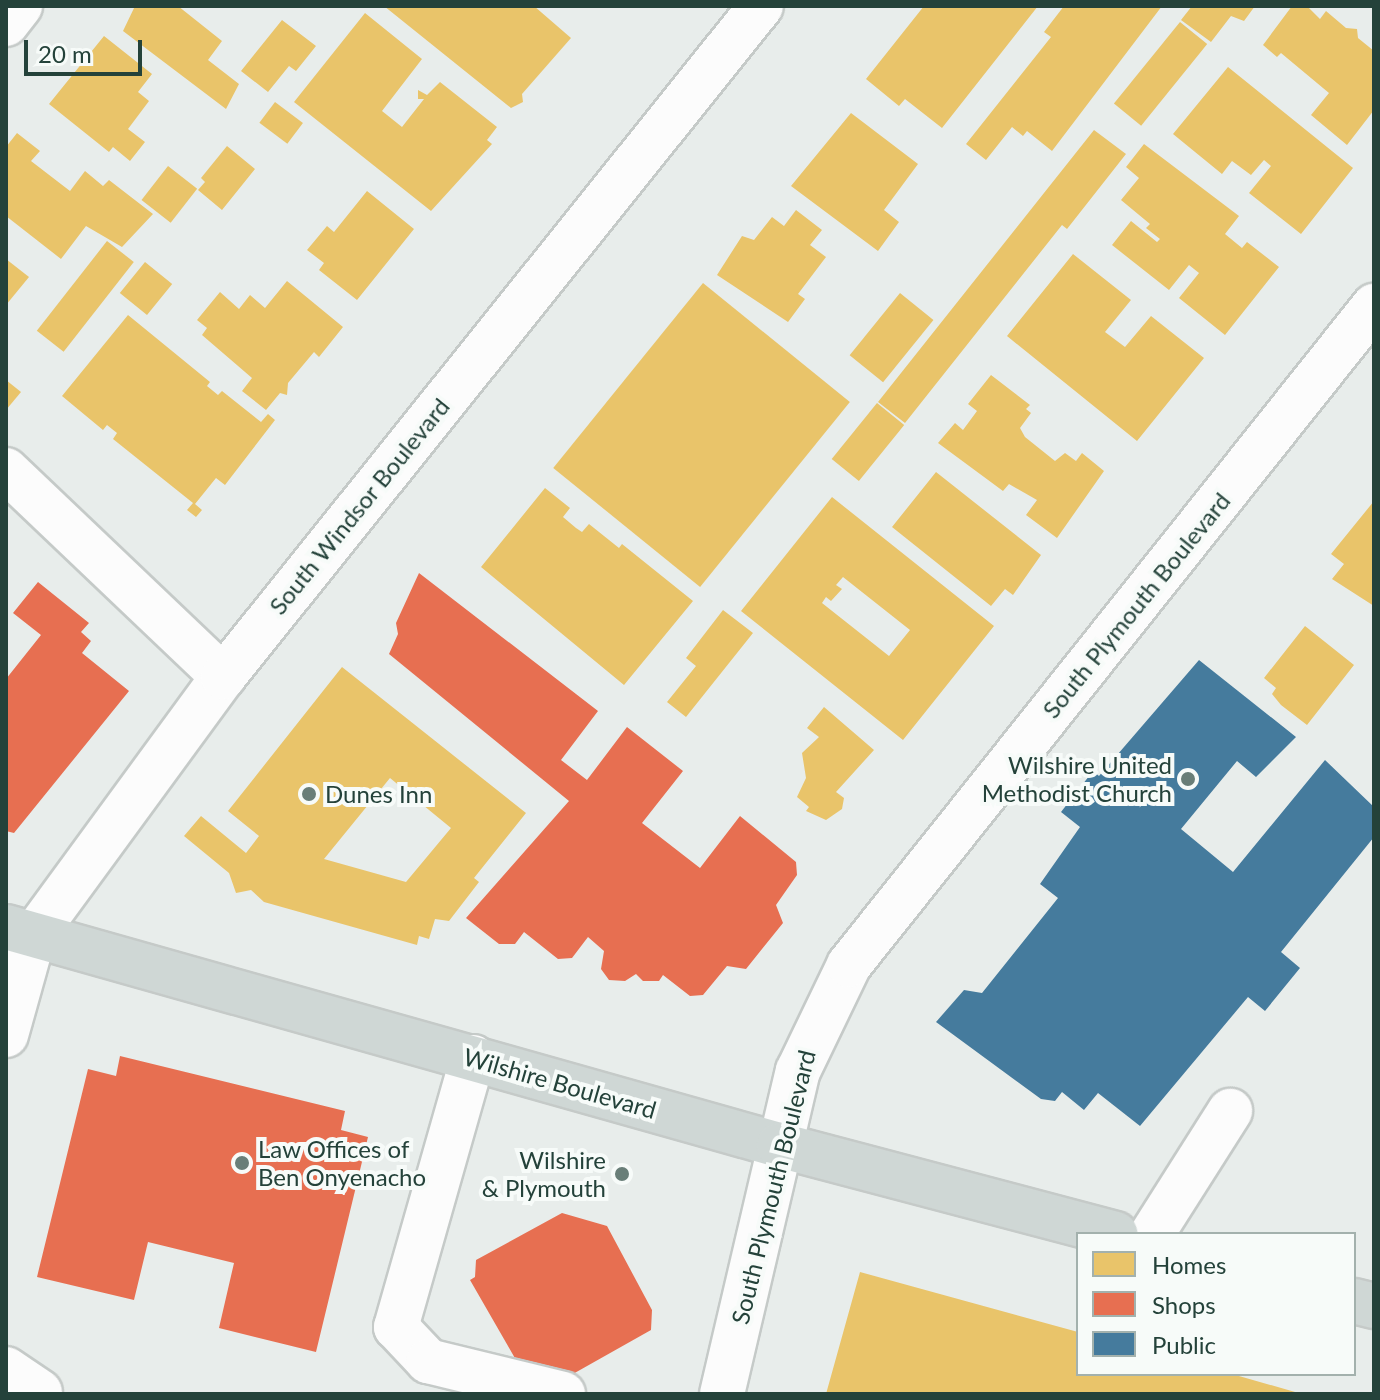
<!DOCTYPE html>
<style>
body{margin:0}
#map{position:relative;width:1380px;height:1400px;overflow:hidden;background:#e8edeb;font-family:Lato,sans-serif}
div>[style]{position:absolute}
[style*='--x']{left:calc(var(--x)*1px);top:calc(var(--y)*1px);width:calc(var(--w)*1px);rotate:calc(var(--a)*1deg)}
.homes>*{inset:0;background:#e9c46a;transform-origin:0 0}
.shops>*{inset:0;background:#e76f51}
.public>*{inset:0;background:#457b9d}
.roads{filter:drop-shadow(2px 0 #c5cac8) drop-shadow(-2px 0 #c5cac8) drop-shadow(0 2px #c5cac8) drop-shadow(0 -2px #c5cac8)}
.minor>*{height:44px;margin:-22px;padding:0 22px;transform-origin:22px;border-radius:22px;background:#fcfcfc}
.major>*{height:44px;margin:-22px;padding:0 22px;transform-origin:22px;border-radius:22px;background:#cfd7d5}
.dots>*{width:22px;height:22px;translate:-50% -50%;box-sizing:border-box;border:4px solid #f7fbf9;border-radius:50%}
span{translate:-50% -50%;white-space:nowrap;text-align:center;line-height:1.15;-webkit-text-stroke:8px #f7fbf9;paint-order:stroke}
.street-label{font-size:24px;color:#24423a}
.poi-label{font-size:24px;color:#24423a}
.right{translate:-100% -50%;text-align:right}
.left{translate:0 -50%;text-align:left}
.frame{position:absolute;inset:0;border:8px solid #24423a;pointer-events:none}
.legend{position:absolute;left:1076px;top:1232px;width:280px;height:144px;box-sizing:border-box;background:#f7fbf9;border:2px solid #a3b1ad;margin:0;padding:10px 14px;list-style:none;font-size:24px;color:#24423a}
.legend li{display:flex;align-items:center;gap:16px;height:40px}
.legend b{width:40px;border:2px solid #a3b1ad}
.scale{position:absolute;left:24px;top:40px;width:118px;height:36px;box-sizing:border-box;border:4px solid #24423a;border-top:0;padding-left:10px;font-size:24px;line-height:28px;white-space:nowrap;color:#24423a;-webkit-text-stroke:6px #f7fbf9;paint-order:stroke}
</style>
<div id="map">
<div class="homes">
<i style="clip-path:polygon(135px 6px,178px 6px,222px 41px,208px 60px,239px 84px,226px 109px,123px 31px)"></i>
<i style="clip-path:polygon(384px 6px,534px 6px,571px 38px,522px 94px,523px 102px,511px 108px)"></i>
<i style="clip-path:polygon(924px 6px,1038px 6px,942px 128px,905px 99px,899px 106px,866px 79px)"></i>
<i style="clip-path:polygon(1064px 6px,1162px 6px,1052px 151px,1027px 131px,1023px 136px,1012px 127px,986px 160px,966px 144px,1051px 37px,1044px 32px)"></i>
<i style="clip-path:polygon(1192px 6px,1255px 6px,1244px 21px,1231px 16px,1211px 42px,1181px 20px)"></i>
<i style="clip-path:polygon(1292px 6px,1307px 6px,1320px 19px,1326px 11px,1346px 28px,1357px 29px,1358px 38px,1374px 51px,1374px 110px,1347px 145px,1311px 115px,1329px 93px,1281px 53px,1277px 57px,1263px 45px)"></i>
<i style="clip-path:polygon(365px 13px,422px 59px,382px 111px,402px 127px,424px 99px,418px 99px,418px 90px,427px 95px,440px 82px,497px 127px,487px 140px,492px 144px,431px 211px,294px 102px)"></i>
<i style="clip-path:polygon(282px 20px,316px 46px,296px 71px,289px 66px,268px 92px,241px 71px)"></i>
<i style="left:1180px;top:22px;width:35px;height:105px;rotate:39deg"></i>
<i style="clip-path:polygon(104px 36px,152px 74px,138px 92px,149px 101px,128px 129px,145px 142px,130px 161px,113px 147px,109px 152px,49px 104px)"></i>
<i style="clip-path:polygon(1228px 67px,1353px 168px,1301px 234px,1249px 193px,1271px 166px,1264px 160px,1251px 175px,1232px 161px,1222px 174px,1173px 134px)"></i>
<i style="left:275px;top:102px;width:35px;height:26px;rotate:37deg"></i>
<i style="clip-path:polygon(851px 113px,918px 164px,884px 210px,899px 222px,878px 251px,791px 186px)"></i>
<i style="clip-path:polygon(1094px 130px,1126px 154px,1067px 229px,1062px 225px,905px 423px,878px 402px)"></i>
<i style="clip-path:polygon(17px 133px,40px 151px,31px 161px,70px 191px,85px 171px,103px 186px,109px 180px,153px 214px,122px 247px,86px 226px,61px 259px,6px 216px,6px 147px)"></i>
<i style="clip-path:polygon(1144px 144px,1239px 216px,1225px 234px,1242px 248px,1247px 242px,1279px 267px,1225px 335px,1179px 298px,1199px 273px,1189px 265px,1169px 290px,1112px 245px,1131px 221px,1157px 242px,1160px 239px,1146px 228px,1150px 224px,1121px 200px,1139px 178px,1126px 167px)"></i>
<i style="clip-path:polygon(227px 146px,255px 169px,222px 210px,198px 190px,205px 182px,201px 178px)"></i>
<i style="left:168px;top:166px;width:37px;height:43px;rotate:38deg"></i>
<i style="clip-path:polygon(367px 191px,414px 229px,357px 300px,319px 270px,324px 263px,307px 250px,327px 226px,334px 232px)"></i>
<i style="clip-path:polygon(796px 210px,822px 230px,810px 245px,826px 257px,798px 294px,805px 299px,788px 322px,717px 275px,742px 236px,754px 240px,772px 217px,784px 226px)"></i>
<i style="left:107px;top:241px;width:34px;height:114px;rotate:38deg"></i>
<i style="clip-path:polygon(1073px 254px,1131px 300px,1105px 332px,1125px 347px,1151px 316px,1204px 358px,1137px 441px,1007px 336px)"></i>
<i style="clip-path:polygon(6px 259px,29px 277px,6px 305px)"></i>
<i style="left:145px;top:262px;width:35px;height:40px;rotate:39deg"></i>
<i style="clip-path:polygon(287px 281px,343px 327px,319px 357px,314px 352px,288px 383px,287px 395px,280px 393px,266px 410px,242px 391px,252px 378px,202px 335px,207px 328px,197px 320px,220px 292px,239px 309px,250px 295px,265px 308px)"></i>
<i style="left:703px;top:283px;width:189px;height:238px;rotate:39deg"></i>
<i style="left:900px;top:293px;width:43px;height:80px;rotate:39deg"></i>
<i style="clip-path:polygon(128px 315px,210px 382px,207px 386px,218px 395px,222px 391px,261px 422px,268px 414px,275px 420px,225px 485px,216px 478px,195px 504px,202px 510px,196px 517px,187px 510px,193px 503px,113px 439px,117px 433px,107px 425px,103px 430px,62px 396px)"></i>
<i style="clip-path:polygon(991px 375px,1030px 405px,1026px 409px,1031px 413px,1020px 428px,1025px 437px,1055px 461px,1065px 453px,1076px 461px,1082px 453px,1104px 471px,1057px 538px,1026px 515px,1037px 500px,1009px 484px,1003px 491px,938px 443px,955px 423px,963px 430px,977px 411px,968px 404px)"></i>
<i style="clip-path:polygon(6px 380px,21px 392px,6px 410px)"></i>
<i style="left:877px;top:403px;width:35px;height:72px;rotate:39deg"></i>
<i style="clip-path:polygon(936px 472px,1041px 555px,1013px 595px,1005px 589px,991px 606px,892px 527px)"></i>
<i style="clip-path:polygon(545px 488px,570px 508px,563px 517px,576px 528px,582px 532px,589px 524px,619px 548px,622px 544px,693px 601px,624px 685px,481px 567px)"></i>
<i style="clip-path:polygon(evenodd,832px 497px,994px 626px,903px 740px,741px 611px,832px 497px,843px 577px,910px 630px,889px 656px,822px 603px,826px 597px,831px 601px,842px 589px,836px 585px,843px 577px)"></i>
<i style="clip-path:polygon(1374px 501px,1374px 606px,1332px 579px,1344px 564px,1331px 554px)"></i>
<i style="clip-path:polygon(723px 610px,753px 633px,686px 717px,667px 702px,696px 666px,686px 658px)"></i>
<i style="clip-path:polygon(1305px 626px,1354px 665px,1307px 725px,1281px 705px,1272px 694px,1276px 688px,1264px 678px)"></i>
<i style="clip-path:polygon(evenodd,342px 667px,526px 813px,474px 878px,479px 882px,449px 921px,435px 919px,429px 939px,419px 936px,417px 945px,264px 902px,251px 890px,236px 893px,229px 873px,184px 836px,201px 816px,246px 853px,259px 836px,228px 811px,342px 667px,390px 778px,451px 828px,406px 882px,324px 859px,390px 778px)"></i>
<i style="clip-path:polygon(824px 707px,874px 750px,836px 792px,844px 798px,842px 809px,826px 820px,806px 811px,809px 807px,797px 797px,806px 778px,802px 753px,819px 737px,807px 728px)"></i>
<i style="clip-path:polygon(860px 1272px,1078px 1332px,1078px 1374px,1232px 1374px,1302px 1394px,826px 1394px)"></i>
</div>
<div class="shops">
<i style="clip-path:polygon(419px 573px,598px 711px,561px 760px,587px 780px,627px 727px,683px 771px,642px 823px,700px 868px,740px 816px,796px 862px,797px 875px,776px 905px,783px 923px,746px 969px,727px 966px,703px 995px,690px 996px,663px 975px,659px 981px,643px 981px,636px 974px,625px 981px,609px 980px,601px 969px,604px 951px,588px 937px,572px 958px,558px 959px,524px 932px,515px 944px,499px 944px,466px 918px,569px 801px,389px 654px,398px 634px,396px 623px)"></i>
<i style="clip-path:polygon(38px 582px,89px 623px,81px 632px,91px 641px,82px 653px,129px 691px,14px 833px,6px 831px,6px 679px,41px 635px,13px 613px)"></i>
<i style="clip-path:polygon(120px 1056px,345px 1111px,341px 1130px,368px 1137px,316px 1352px,219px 1328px,234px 1263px,148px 1242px,134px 1300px,37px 1277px,88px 1069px,116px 1076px)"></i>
<i style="clip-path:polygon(562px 1213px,607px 1226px,652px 1310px,651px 1330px,564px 1379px,520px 1367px,470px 1280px,475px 1277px,476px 1260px)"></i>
</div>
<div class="public">
<i style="clip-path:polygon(1199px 660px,1296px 737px,1256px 777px,1237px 761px,1181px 829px,1233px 872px,1325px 760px,1374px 807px,1374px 837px,1281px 952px,1300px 968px,1265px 1011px,1248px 997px,1140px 1126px,1098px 1093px,1084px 1110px,1062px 1092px,1055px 1101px,1041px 1099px,936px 1022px,964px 990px,982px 993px,1058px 898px,1040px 884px,1080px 827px,1061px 812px,1093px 771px,1099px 776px)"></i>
</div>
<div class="roads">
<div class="minor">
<i style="--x:6;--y:24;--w:23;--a:-52"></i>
<i style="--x:6;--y:470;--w:300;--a:43.6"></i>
<i style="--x:6;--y:1035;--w:104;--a:-74.4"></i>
<i style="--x:34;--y:935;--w:320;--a:-53.8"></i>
<i style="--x:223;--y:677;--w:860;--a:-51.28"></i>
<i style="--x:473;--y:1057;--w:281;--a:105.9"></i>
<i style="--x:396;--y:1327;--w:47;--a:46.7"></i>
<i style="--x:428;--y:1361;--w:139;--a:13.7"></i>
<i style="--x:1152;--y:1234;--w:146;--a:-57.6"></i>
<i style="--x:6;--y:1369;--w:41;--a:34.1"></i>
<i style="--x:722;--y:1394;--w:332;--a:-76.8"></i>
<i style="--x:798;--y:1071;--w:118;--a:-64.3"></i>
<i style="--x:849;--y:965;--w:843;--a:-51.46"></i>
</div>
<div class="major">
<i style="--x:6;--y:927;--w:803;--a:15.75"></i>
<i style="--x:779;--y:1145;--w:348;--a:14.8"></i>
<i style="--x:1354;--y:1301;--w:21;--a:14"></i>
</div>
</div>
<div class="dots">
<i style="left:1188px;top:779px;background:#697e78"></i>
<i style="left:309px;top:794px;background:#697e78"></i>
<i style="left:242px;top:1163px;background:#697e78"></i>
<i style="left:622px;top:1174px;background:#697e78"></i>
</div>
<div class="street-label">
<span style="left:359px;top:506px;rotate:-51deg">South Windsor Boulevard</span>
<span style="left:1136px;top:605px;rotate:-51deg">South Plymouth Boulevard</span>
<span style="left:560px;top:1083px;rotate:16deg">Wilshire Boulevard</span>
<span style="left:773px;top:1187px;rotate:-76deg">South Plymouth Boulevard</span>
</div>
<div class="poi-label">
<span class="right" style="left:1172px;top:779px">Wilshire United<br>Methodist Church</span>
<span class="left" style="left:325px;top:794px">Dunes Inn</span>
<span class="left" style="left:258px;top:1163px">Law Offices of<br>Ben Onyenacho</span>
<span class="right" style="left:606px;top:1174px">Wilshire<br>&amp; Plymouth</span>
</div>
<div class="frame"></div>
<ul class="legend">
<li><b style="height:22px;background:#e9c46a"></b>Homes</li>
<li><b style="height:22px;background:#e76f51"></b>Shops</li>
<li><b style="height:22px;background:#457b9d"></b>Public</li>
</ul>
<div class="scale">20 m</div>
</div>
